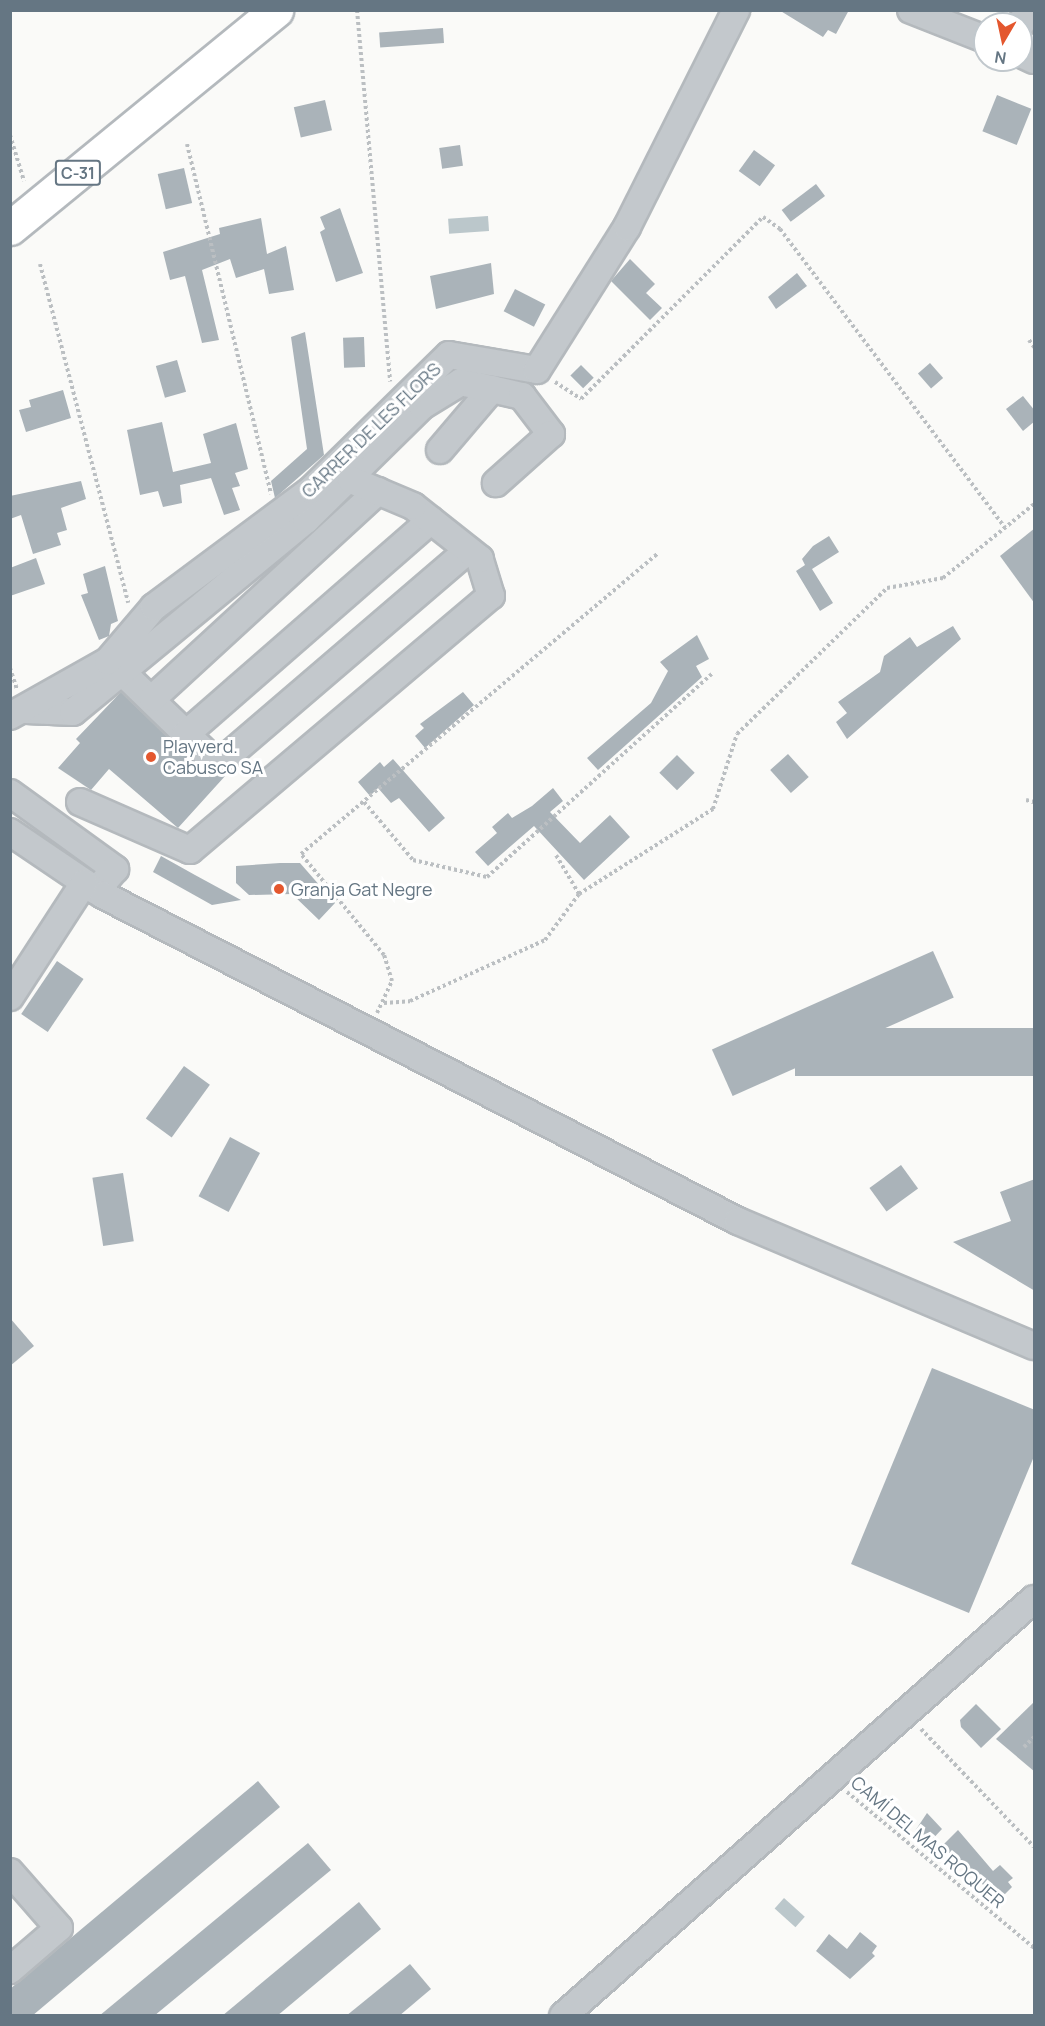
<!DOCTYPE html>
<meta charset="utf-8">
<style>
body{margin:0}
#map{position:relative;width:1045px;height:2026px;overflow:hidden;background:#fafaf8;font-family:Manrope,sans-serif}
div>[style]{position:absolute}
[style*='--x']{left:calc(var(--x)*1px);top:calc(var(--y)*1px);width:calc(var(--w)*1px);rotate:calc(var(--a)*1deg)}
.water>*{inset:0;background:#bbc7cb;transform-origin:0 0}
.building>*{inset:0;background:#aab3b9;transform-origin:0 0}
.path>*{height:4px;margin-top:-2px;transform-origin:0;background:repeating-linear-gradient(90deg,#bbbfc2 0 3px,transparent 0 6px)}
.roads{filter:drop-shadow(2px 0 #b4b9bd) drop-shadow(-2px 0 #b4b9bd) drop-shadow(0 2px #b4b9bd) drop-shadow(0 -2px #b4b9bd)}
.minor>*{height:26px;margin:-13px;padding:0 13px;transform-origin:13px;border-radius:13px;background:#c3c8cc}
.highway>*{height:33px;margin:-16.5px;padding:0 16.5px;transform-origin:16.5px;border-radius:16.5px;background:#fff}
.dots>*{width:16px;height:16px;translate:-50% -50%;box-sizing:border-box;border:3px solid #fff;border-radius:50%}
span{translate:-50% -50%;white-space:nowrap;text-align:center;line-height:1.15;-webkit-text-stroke:6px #fff;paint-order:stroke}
.shield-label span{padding:2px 4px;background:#fff;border:2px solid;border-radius:4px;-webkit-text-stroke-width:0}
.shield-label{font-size:16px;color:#657683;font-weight:700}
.street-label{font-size:18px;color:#657683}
.poi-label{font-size:18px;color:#657683}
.left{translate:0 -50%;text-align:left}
.frame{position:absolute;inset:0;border:12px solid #657683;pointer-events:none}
.north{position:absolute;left:973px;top:12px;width:60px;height:60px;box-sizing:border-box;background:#fff;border:2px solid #c1c8cd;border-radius:50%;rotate:189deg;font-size:16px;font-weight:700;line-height:24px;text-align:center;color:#657683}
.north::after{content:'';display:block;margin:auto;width:21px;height:27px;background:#e4572e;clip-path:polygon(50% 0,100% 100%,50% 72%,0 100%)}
</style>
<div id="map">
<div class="water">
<i style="left:488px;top:216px;width:15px;height:40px;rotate:86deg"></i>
<i style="left:784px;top:1898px;width:28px;height:14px;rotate:42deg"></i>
</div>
<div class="building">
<i style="clip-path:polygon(779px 10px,849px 10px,836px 34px,828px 30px,823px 37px)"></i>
<i style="left:443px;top:28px;width:15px;height:64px;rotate:86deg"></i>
<i style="left:997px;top:95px;width:37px;height:39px;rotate:22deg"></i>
<i style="left:325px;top:100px;width:31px;height:32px;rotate:77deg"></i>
<i style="left:460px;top:145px;width:21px;height:21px;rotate:82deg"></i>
<i style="left:754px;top:150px;width:26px;height:26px;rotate:36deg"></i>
<i style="left:184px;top:168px;width:36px;height:27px;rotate:77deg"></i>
<i style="left:816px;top:184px;width:15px;height:43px;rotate:53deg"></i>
<i style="clip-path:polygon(340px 208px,363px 273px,336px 282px,320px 232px,325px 229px,320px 217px)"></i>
<i style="clip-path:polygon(261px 218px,267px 254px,286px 246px,294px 290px,269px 294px,264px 269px,236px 278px,230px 259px,202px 270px,219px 340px,202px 343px,185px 276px,170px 280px,163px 252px,220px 234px,219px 228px)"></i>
<i style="clip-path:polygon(630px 259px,655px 284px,646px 293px,662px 308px,650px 320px,611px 281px)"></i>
<i style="clip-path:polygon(491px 263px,494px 294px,436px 309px,430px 276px)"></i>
<i style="clip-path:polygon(797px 273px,807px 286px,776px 309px,768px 297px)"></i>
<i style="left:515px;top:289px;width:34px;height:25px;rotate:27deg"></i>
<i style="clip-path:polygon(305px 332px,324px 455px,275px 498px,271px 481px,307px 449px,291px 337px)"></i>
<i style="left:364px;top:337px;width:30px;height:21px;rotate:88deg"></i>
<i style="left:177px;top:360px;width:33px;height:22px;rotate:74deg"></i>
<i style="left:930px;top:363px;width:20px;height:16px;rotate:49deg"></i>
<i style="left:581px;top:365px;width:18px;height:15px;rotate:45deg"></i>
<i style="clip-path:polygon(63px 390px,71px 418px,26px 432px,19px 410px,31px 407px,29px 400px)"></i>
<i style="clip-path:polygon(1023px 396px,1035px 411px,1035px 421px,1023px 431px,1006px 409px)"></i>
<i style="clip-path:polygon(162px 422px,173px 472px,211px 463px,203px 434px,236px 423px,248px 469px,235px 473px,240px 486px,232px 488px,240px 510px,224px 515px,211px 478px,180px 485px,182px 503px,163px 507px,158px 491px,140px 495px,127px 430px)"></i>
<i style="clip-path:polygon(81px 481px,86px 499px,61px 508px,67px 530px,57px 533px,61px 545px,33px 554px,21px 515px,10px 519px,10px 496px)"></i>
<i style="clip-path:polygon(1035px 528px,1035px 604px,1000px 556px)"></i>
<i style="clip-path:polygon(829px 536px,839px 552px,812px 569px,833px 603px,820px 611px,796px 571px,805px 565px,802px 559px,813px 546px)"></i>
<i style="clip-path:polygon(36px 558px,45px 584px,10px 596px,10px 568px)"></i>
<i style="clip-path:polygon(105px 566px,118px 621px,111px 624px,109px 636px,99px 640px,81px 595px,88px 593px,83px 574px)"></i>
<i style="clip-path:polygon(953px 626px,961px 639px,847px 739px,836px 722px,847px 713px,838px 702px,880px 672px,884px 656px,910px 637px,917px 647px)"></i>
<i style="clip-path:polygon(697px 635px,709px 659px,696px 666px,702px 677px,598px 770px,587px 758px,651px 703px,668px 671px,660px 662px)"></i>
<i style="clip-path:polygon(121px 692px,203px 771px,226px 775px,178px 828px,109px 769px,91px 790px,58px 768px,80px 743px,76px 739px)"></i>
<i style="clip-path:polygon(463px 692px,474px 705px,425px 748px,415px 736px,424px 728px,420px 724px)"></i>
<i style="left:788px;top:754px;width:31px;height:24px;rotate:48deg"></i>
<i style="left:677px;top:755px;width:25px;height:25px;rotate:45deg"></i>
<i style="clip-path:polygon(393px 759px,445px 818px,429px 832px,399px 798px,391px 803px,378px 788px,370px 796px,358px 782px,380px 762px,384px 767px)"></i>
<i style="clip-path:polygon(553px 788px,563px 801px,550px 812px,580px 843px,610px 815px,630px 837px,584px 880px,534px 826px,488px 866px,475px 852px,497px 833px,492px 827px,508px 813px,512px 818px,532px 806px)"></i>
<i style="clip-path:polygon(161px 856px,195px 875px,241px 900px,212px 905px,153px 872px)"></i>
<i style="clip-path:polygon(280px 863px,300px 863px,335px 903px,319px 920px,292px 894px,249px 895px,236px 883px,236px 866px)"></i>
<i style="left:933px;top:951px;width:51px;height:242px;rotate:66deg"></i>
<i style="left:57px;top:961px;width:32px;height:64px;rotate:34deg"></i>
<i style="left:1035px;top:1028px;width:48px;height:240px;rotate:90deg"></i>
<i style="left:184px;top:1066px;width:32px;height:65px;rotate:36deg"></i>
<i style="left:230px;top:1137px;width:34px;height:67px;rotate:28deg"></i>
<i style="left:901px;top:1165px;width:29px;height:39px;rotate:54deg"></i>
<i style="left:123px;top:1173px;width:69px;height:31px;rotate:81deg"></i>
<i style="clip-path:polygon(1035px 1179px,1035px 1291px,953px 1242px,1011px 1221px,1000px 1192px)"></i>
<i style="clip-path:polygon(10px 1318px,34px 1346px,10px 1366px)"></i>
<i style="clip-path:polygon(932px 1368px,1035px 1410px,1035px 1454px,969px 1613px,851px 1564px)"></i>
<i style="clip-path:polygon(1035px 1701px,1035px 1772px,996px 1739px)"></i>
<i style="clip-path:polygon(976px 1704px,1001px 1729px,981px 1748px,961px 1727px,960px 1720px)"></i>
<i style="clip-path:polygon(258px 1781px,280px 1807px,32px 2016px,10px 2016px,10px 1989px)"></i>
<i style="clip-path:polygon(927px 1813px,942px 1829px,926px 1846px,913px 1834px)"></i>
<i style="clip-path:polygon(958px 1830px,993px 1871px,1000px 1865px,1013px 1878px,1008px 1882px,1012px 1887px,999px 1900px,942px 1846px)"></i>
<i style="clip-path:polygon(308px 1843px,331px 1870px,154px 2016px,99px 2016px)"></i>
<i style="clip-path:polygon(359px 1902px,381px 1929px,277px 2016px,222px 2016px)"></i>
<i style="clip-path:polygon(860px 1932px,877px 1946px,872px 1953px,875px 1956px,850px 1979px,816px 1951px,829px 1934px,847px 1949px)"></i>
<i style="clip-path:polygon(410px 1964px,431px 1989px,399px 2016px,346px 2016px)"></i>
</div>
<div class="path">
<i style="--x:357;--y:10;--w:373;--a:84.9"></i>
<i style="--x:10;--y:135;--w:48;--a:73.1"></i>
<i style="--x:187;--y:144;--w:360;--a:76.5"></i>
<i style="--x:40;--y:264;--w:350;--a:75.4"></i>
<i style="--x:1029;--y:340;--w:9;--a:54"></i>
<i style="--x:555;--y:382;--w:31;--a:33"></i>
<i style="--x:581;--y:399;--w:257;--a:-45"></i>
<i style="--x:763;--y:217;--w:21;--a:35"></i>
<i style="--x:780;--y:229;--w:374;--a:53"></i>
<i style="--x:10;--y:668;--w:22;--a:72"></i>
<i style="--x:1026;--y:800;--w:8;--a:14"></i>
<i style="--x:364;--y:802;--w:76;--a:49.8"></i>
<i style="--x:413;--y:860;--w:76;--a:12.9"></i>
<i style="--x:487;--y:877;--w:303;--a:-42.1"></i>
<i style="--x:579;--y:894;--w:159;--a:-32.4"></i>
<i style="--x:713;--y:809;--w:79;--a:-72.3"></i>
<i style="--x:737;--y:734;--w:209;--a:-44.2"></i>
<i style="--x:887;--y:588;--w:57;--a:-10.1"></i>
<i style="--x:943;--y:578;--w:117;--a:-39.1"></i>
<i style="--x:384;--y:1003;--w:26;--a:-4"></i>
<i style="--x:410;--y:1001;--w:148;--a:-24.3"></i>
<i style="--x:545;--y:940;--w:57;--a:-53.5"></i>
<i style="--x:579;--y:894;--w:45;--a:-120.5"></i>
<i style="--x:377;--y:1013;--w:35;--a:-65"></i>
<i style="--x:392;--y:981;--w:27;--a:-107"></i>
<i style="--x:384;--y:955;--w:131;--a:-129.4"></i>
<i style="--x:301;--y:854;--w:466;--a:-40.1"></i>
<i style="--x:921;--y:1729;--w:163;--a:46.2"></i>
<i style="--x:1024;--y:1747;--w:14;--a:-45"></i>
<i style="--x:847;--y:1792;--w:244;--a:39.8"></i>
</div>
<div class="roads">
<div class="minor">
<i style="--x:911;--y:10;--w:79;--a:21.4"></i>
<i style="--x:1021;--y:24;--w:16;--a:-63"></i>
<i style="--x:1021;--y:54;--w:14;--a:25"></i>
<i style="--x:440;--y:450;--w:80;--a:-49.6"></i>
<i style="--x:123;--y:673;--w:125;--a:44"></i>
<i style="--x:213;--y:760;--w:17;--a:-17"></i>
<i style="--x:229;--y:755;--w:315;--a:-40.6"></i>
<i style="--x:153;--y:698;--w:306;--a:-42.6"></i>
<i style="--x:26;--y:710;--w:47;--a:2.4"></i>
<i style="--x:73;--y:712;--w:302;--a:-39.5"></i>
<i style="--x:306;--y:520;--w:163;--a:-44.5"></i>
<i style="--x:422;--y:406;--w:46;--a:-31.6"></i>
<i style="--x:461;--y:382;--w:63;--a:12.9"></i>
<i style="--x:522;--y:396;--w:48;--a:52.7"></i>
<i style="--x:551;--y:434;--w:74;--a:138.3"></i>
<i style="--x:10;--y:716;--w:112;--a:-29.3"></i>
<i style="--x:108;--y:661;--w:71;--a:-49.6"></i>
<i style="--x:154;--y:607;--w:196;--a:-36.7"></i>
<i style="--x:311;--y:490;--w:193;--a:-44.4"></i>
<i style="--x:449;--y:355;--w:89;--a:9.7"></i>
<i style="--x:537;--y:370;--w:169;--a:-57.8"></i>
<i style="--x:627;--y:227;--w:243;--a:-63.3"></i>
<i style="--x:186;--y:734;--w:325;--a:-41.1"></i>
<i style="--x:10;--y:793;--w:130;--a:35.9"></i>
<i style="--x:115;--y:869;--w:29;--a:131"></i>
<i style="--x:80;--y:802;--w:120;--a:23.6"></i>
<i style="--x:190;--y:850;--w:394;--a:-40.2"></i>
<i style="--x:491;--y:596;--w:39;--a:-107"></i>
<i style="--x:480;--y:559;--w:85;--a:-141.7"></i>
<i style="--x:413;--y:506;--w:67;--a:-157.2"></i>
<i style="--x:10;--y:832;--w:112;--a:34.1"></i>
<i style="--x:103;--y:895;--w:714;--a:27.18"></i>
<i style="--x:738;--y:1221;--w:321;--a:22.9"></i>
<i style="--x:10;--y:997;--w:136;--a:-57"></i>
<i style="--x:10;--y:1872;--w:74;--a:48.8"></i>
<i style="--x:59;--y:1928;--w:65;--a:139.4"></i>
<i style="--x:563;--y:2016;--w:629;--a:-41.52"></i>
</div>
<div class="highway">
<i style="--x:10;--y:228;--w:344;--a:-39.3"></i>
</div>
</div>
<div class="dots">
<i style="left:151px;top:757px;background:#e4572e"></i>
<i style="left:279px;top:889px;background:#e4572e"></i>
</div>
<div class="shield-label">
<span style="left:78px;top:173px">C-31</span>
</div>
<div class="street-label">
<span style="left:371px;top:430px;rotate:-44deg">CARRER DE LES FLORS</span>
<span style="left:928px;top:1842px;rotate:40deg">CAMÍ DEL MAS ROQUER</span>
</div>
<div class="poi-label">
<span class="left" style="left:163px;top:757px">Playverd.<br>Cabusco SA</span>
<span class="left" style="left:291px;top:889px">Granja Gat Negre</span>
</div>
<div class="frame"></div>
<div class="north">N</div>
</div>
